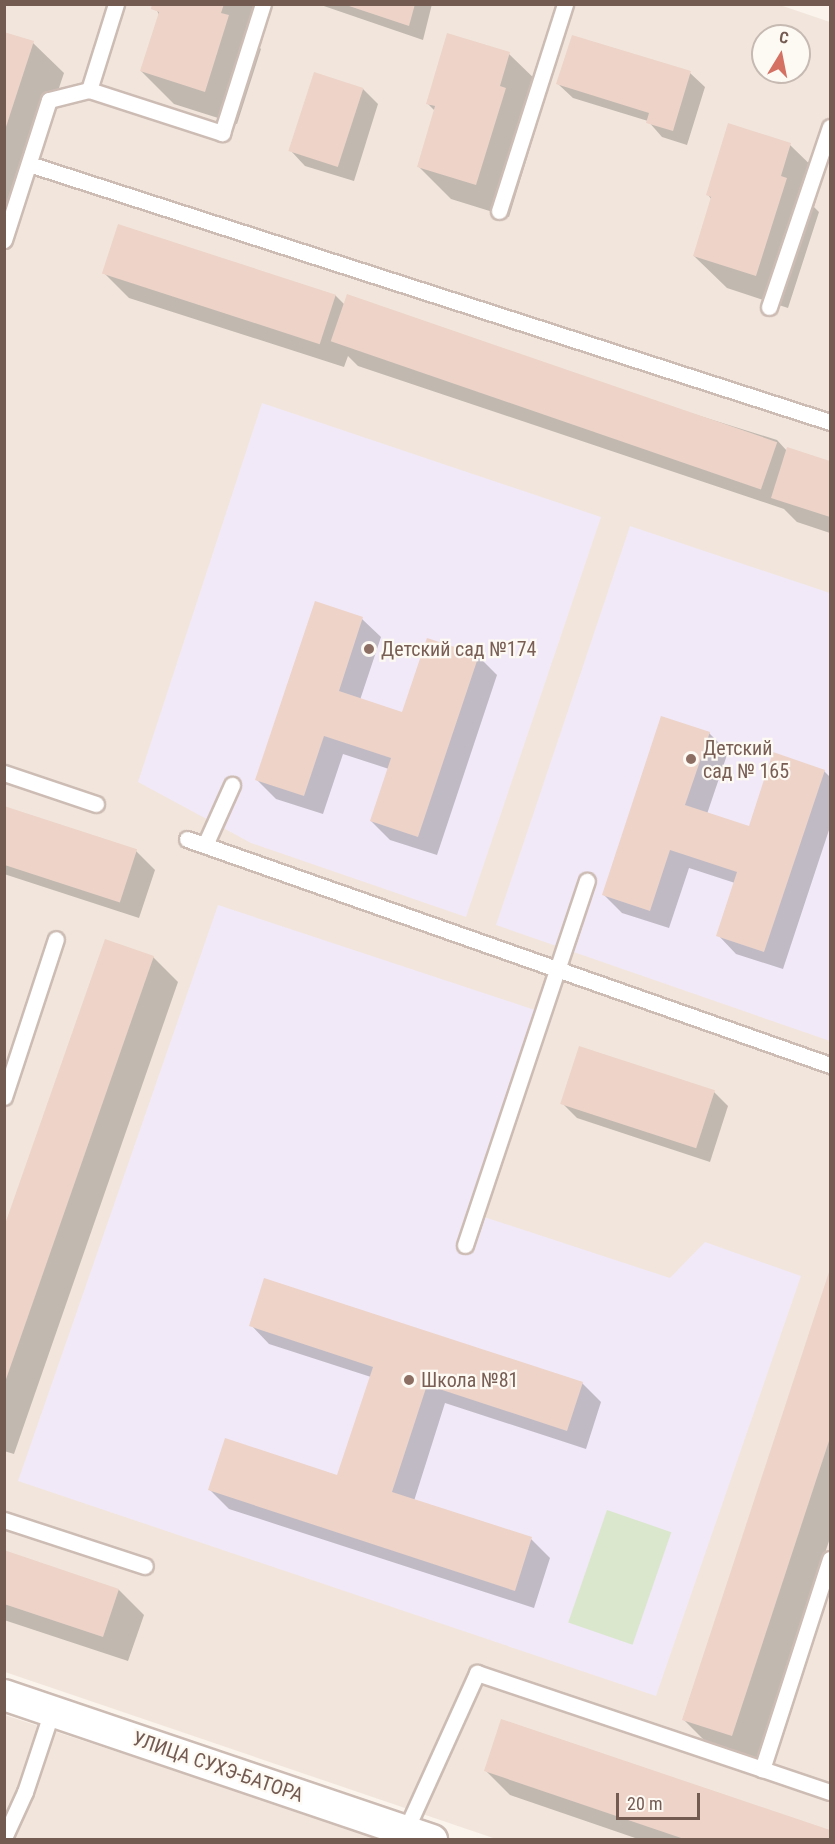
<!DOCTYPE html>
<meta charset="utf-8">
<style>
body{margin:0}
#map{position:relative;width:835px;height:1844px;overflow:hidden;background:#fbf4ed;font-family:"Roboto Condensed",sans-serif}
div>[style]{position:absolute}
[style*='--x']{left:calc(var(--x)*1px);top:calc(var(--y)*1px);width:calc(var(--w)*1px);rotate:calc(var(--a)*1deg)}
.residential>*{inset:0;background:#f2e6dc}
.education>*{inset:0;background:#f1e9f7}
.green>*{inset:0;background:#dae7cd;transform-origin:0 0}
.shadow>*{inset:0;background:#0003}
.building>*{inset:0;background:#edd3c8;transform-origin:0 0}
.roads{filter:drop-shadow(2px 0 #ccbcb4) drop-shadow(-2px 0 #ccbcb4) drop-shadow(0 2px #ccbcb4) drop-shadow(0 -2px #ccbcb4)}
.service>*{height:15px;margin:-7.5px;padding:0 7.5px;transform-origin:7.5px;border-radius:7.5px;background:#fff}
.minor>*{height:30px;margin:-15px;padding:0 15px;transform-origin:15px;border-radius:15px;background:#fff}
.dots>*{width:16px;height:16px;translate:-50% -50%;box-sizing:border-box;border:3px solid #fdf9f3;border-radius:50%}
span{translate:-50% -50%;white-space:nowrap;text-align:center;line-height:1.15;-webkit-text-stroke:4.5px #fdf9f3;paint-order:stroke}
.education-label{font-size:20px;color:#785e54}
.left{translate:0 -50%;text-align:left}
.street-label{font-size:20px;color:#745b52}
.frame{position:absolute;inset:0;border:6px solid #745b52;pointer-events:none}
.north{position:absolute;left:751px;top:24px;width:60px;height:60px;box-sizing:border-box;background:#fdf9f3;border:2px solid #c6bab3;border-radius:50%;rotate:10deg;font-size:16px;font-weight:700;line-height:24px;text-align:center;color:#745b52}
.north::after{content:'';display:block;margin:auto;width:21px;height:27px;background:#d47163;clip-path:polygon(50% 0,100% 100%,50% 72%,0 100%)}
.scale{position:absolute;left:616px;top:1793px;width:84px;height:27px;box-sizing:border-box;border:3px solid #745b52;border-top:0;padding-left:8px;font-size:18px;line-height:21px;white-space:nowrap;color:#745b52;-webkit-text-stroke:4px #fdf9f3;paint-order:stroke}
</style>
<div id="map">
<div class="residential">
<i style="clip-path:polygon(evenodd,777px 4px,830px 22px,830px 1839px,496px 1839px,5px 1672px,5px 5px,777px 4px,763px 36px,799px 36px,799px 72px,763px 72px,763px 36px)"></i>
<i style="clip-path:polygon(5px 1715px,382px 1839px,5px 1839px)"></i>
</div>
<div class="education">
<i style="clip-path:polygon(262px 403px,601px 517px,466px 917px,251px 843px,138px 782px)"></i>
<i style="clip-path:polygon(630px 526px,830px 593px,830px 1041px,496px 925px)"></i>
<i style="clip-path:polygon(218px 905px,553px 1016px,484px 1217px,670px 1278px,705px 1242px,801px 1276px,656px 1696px,18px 1481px)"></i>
</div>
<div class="green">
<i style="left:607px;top:1510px;width:68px;height:119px;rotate:19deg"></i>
</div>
<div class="shadow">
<i style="clip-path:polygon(154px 4px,267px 4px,255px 43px,261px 49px,237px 124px,174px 104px,141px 71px,159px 15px)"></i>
<i style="clip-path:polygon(318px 4px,432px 4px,423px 40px)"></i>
<i style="clip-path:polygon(4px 33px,33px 43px,64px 73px,4px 252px)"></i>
<i style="clip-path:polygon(509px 54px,542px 86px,533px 118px,538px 122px,509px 217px,451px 199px,418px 166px,435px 111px,427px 103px)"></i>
<i style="clip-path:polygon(690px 73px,705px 87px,687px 145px,662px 137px,648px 121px,573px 98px,558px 84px)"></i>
<i style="clip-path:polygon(363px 89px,378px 104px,354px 181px,305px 166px,291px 151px)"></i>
<i style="clip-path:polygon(790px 145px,823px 177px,814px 207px,819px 212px,788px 308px,727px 288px,694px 256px,712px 200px,708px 195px)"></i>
<i style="clip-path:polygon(104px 273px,335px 295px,345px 305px,777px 440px,787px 451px,830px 463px,830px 533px,797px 522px,784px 509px,358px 366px,348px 356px,344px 367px,129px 298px)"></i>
<i style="clip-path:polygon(362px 619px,381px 637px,360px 700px,403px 714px,478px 656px,497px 675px,437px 855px,390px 840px,371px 821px,389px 769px,343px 754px,323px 814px,276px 799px,257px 780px)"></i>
<i style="clip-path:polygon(709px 733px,728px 752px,707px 814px,750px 828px,824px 771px,830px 777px,830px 827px,783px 969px,736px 954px,718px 935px,735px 883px,689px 868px,669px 928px,622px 913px,603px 894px)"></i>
<i style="clip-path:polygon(4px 808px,136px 851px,155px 870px,139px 918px,4px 874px)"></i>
<i style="clip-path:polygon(153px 957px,178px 982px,14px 1454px,4px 1451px,4px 1232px)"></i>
<i style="clip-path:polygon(714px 1092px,728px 1106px,710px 1162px,577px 1118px,562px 1103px)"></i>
<i style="clip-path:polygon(830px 1273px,830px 1538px,757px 1760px,708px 1744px,683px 1719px)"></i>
<i style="clip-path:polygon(251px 1325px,582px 1383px,601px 1402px,586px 1449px,445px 1403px,414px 1501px,531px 1539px,550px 1558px,534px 1608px,229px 1509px,210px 1490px,338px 1477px,371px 1377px,269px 1344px)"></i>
<i style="clip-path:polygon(4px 1552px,119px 1590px,144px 1615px,128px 1661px,4px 1620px)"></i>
<i style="clip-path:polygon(502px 1720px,830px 1831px,830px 1840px,641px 1840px,510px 1795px,485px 1770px)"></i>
</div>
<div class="building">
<i style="clip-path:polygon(152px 4px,224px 4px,221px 13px,229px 15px,205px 92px,140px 71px,159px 12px,151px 9px)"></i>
<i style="clip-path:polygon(343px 4px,415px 4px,409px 26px)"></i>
<i style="clip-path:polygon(4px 32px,34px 41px,5px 130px,4px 130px)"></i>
<i style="clip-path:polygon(447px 33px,510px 52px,500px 86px,506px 88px,476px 185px,417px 167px,435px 106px,426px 104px)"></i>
<i style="clip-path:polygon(572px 35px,691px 71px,673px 131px,646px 123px,649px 113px,556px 84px)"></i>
<i style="left:314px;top:72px;width:52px;height:83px;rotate:18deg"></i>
<i style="clip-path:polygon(728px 123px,791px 143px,781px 176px,787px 178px,756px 276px,693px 256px,711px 197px,706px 195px)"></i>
<i style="left:118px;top:224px;width:229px;height:52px;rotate:18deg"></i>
<i style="left:347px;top:294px;width:455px;height:50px;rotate:19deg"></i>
<i style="clip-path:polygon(787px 447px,830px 461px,830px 517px,771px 498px)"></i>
<i style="clip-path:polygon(315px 601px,363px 617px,339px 691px,402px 712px,427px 638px,479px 655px,418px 837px,370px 821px,391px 758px,324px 736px,304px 796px,255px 780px)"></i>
<i style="clip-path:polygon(661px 716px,710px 732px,685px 805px,749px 826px,773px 752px,825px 770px,764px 952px,716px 936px,737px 872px,670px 850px,650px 911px,602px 895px)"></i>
<i style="left:4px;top:806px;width:140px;height:56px;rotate:18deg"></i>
<i style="clip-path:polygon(105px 939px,154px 956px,4px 1385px,4px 1227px)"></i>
<i style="left:579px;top:1046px;width:143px;height:61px;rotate:18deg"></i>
<i style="clip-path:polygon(830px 1269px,830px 1438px,732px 1736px,682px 1720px)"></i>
<i style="clip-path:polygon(264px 1278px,583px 1382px,567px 1431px,427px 1385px,392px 1492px,532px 1537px,515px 1591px,208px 1490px,225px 1438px,337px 1475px,373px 1367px,249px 1326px)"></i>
<i style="clip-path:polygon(4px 1550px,119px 1589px,103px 1637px,4px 1604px)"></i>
<i style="clip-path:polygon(501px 1719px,830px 1830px,830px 1840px,687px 1840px,484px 1771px)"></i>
</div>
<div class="roads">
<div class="service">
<i style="--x:89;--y:90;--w:90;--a:-72.6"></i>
<i style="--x:29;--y:164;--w:842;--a:17.85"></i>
<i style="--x:499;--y:211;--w:217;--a:-72.3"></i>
<i style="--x:4;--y:240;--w:147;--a:-72.2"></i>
<i style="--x:49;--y:100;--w:41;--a:-14"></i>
<i style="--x:89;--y:90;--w:140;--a:17.9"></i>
<i style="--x:222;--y:133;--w:135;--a:-72.4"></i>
<i style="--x:769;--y:307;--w:190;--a:-71.3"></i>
<i style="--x:4;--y:773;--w:97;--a:18.6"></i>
<i style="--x:187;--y:839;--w:682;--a:19.37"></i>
<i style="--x:205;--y:845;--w:66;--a:-65.8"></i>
<i style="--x:4;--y:1097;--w:166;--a:-71.8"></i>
<i style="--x:465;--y:1245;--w:384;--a:-71.5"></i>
<i style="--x:4;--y:1520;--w:148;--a:18.1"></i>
<i style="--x:830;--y:1559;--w:221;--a:107.9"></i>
<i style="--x:762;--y:1769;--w:72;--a:18.7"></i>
<i style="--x:404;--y:1834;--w:177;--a:-65.6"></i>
<i style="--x:477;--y:1673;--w:301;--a:18.6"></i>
<i style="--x:4;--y:1838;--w:51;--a:-65.5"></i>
<i style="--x:25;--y:1792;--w:85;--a:-71.6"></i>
</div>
<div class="minor">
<i style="--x:4;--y:1695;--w:452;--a:18.7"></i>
</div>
</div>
<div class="dots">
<i style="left:369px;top:649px;background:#8d6e63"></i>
<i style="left:691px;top:759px;background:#8d6e63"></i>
<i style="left:409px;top:1380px;background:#8d6e63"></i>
</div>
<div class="education-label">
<span class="left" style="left:381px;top:649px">Детский сад №174</span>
<span class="left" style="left:703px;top:760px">Детский<br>сад № 165</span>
<span class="left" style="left:421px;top:1380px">Школа №81</span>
</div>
<div class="street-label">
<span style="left:218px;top:1767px;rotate:19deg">УЛИЦА СУХЭ-БАТОРА</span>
</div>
<div class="frame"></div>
<div class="north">С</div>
<div class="scale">20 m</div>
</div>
